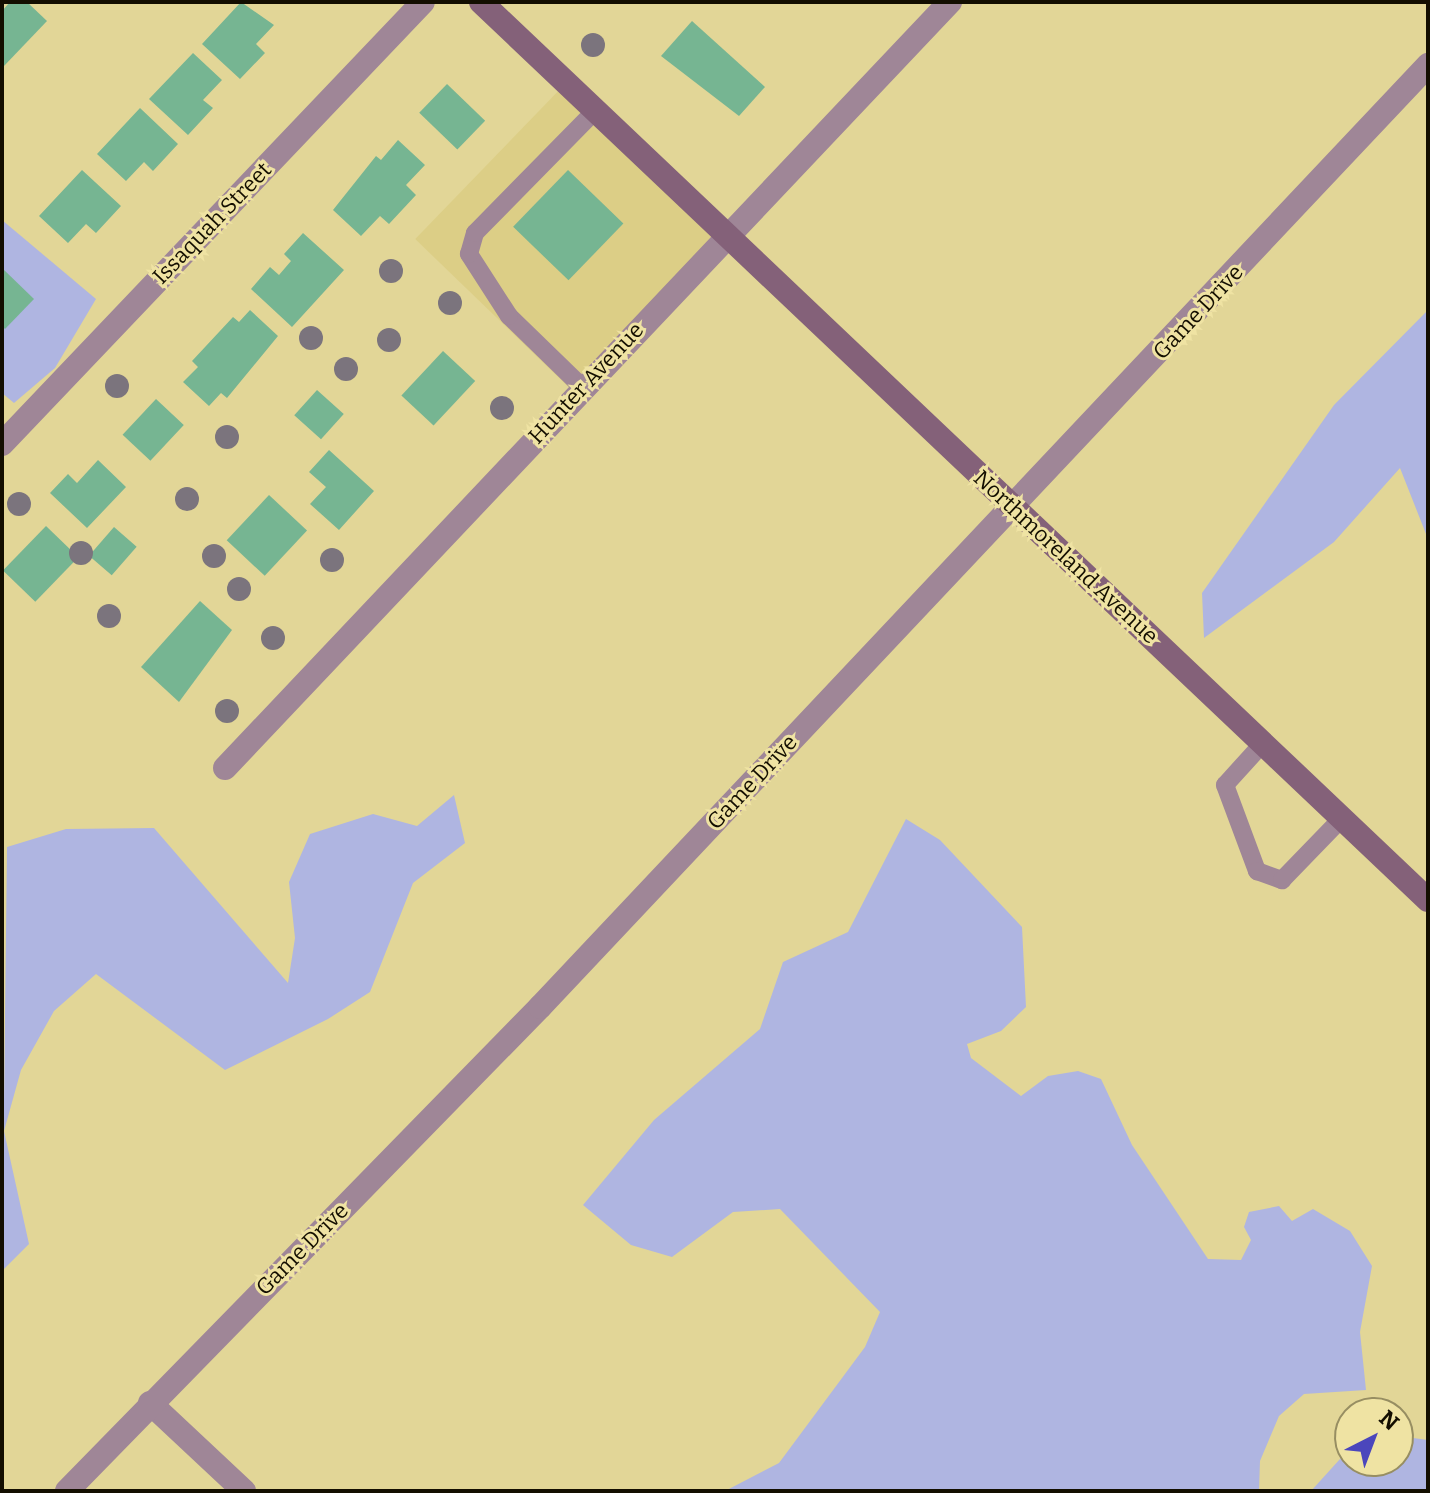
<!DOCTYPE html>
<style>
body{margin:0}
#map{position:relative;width:1430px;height:1493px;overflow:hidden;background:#e2d697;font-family:Bitter,serif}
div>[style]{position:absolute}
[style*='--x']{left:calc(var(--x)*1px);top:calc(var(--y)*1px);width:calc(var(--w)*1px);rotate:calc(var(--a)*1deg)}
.built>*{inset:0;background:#dcce86;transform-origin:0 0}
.green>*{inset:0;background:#afb5e1}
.building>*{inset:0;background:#76b592;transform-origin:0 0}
.lane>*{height:18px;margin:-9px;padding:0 9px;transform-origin:9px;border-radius:9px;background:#9f8697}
.street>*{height:24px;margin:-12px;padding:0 12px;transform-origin:12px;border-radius:12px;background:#9f8697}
.secondary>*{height:24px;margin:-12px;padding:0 12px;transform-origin:12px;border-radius:12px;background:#846179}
.trees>*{width:24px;height:24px;margin:-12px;border-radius:50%;background:#7b747d}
span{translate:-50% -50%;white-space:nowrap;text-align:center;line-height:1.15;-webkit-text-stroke:6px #efe3a3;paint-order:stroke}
.street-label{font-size:22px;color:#130e00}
.frame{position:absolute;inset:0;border:4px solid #130e00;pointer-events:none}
.north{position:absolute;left:1334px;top:1397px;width:80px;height:80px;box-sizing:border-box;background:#efe3a3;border:2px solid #978e62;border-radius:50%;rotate:42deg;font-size:22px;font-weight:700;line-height:32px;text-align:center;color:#130e00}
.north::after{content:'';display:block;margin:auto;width:28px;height:36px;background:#4b46bc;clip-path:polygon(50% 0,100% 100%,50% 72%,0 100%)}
</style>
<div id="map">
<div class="built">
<i style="left:566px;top:83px;width:222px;height:217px;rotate:44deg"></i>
</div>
<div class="green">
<i style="clip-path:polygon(2px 220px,96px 299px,55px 368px,14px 403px,2px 393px)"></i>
<i style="clip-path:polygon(1428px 310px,1428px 539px,1400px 468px,1334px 542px,1204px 638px,1202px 593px,1334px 405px)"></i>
<i style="clip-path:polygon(454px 795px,465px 843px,413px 883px,370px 992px,328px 1019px,225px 1070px,96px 974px,54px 1011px,21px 1070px,4px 1131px,29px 1244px,2px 1271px,7px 847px,66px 829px,154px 828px,288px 983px,295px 938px,289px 882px,310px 834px,373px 814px,417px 826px)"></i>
<i style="clip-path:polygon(906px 819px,940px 840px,1022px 927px,1026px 1007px,1001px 1031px,967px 1044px,971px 1058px,1021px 1096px,1048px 1076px,1078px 1071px,1101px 1079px,1132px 1145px,1208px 1259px,1241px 1260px,1251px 1240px,1244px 1227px,1249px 1212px,1279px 1206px,1292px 1221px,1313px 1209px,1350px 1231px,1372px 1266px,1360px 1332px,1366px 1390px,1304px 1394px,1279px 1416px,1260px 1461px,1259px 1491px,725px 1491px,779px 1463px,865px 1347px,880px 1312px,780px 1209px,733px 1212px,672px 1257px,631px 1245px,583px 1205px,654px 1120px,760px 1029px,783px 962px,848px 932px)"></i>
<i style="clip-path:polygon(1398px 1436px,1428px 1440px,1428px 1491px,1311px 1491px,1350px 1448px,1350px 1461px,1398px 1461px)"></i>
</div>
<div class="building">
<i style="clip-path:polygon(10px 2px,27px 2px,47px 21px,4px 66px,2px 11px)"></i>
<i style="clip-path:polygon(241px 2px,274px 25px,256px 44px,265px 53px,240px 79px,202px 44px)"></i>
<i style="clip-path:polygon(692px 21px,765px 87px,739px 116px,661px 56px)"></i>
<i style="clip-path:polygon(193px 53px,222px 80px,203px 100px,213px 108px,188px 135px,149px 99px)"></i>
<i style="left:447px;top:84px;width:53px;height:40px;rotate:44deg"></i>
<i style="clip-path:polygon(140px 108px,178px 144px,153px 171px,144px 162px,126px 181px,97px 154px)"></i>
<i style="clip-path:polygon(398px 140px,425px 165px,406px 185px,416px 195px,389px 224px,380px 216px,361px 236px,333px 210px,376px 156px,381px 160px)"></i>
<i style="clip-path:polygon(82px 170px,121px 206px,96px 233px,86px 224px,68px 243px,39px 216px)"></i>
<i style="left:568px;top:170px;width:77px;height:79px;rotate:44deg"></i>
<i style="clip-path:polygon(303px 233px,344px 270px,292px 327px,251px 289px,270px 267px,279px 275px,291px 261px,284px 254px)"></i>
<i style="clip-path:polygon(2px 268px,34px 299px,5px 329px,2px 326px)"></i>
<i style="clip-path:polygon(250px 310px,278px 336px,227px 398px,221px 393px,209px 406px,183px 382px,198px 367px,192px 361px,233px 317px,239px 322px)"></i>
<i style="left:443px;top:351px;width:44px;height:61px;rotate:43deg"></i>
<i style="left:317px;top:390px;width:36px;height:34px;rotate:42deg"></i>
<i style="left:156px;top:399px;width:38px;height:49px;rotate:43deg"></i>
<i style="clip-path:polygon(329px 450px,374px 491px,339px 530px,310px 504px,326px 487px,309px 472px)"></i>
<i style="clip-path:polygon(98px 460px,126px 487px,87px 528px,50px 493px,68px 474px,77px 483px)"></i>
<i style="left:269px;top:495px;width:52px;height:62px;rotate:43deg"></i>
<i style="left:46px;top:526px;width:45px;height:62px;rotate:44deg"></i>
<i style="left:114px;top:527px;width:30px;height:38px;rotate:41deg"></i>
<i style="clip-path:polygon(200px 601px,232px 630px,179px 702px,141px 667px)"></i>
</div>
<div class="lane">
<i style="--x:582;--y:387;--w:102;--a:-135.8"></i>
<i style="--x:509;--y:316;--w:74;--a:-122.8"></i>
<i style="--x:469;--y:254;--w:22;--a:-74"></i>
<i style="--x:475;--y:233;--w:171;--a:-45.5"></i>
<i style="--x:1264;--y:742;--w:58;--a:132.2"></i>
<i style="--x:1225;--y:785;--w:92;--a:69.6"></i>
<i style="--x:1257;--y:871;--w:27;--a:20"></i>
<i style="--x:1282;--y:880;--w:88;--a:-45.9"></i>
</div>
<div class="street">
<i style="--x:2;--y:444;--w:610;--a:-46.39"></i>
<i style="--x:225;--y:768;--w:1055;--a:-46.58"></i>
<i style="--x:150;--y:1403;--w:129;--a:43.1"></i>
<i style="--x:67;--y:1491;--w:677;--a:-45.66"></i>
<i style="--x:540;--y:1007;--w:1295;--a:-46.69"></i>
</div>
<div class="secondary">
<i style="--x:481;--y:2;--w:1305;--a:43.48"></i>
</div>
<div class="trees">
<i style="left:593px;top:45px"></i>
<i style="left:391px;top:271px"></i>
<i style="left:450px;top:303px"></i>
<i style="left:311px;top:338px"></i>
<i style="left:389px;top:340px"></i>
<i style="left:346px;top:369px"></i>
<i style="left:117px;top:386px"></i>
<i style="left:502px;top:408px"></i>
<i style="left:227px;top:437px"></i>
<i style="left:187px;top:499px"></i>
<i style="left:19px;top:504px"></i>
<i style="left:81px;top:553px"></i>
<i style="left:214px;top:556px"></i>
<i style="left:332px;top:560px"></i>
<i style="left:239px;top:589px"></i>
<i style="left:109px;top:616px"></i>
<i style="left:273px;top:638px"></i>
<i style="left:227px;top:711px"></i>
</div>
<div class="street-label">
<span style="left:212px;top:223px;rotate:-46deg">Issaquah Street</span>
<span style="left:1198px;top:312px;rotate:-47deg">Game Drive</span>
<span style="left:586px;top:383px;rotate:-47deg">Hunter Avenue</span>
<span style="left:1066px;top:557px;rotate:43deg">Northmoreland Avenue</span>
<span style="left:752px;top:782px;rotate:-47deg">Game Drive</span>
<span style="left:302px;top:1249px;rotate:-45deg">Game Drive</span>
</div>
<div class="frame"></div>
<div class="north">N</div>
</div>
